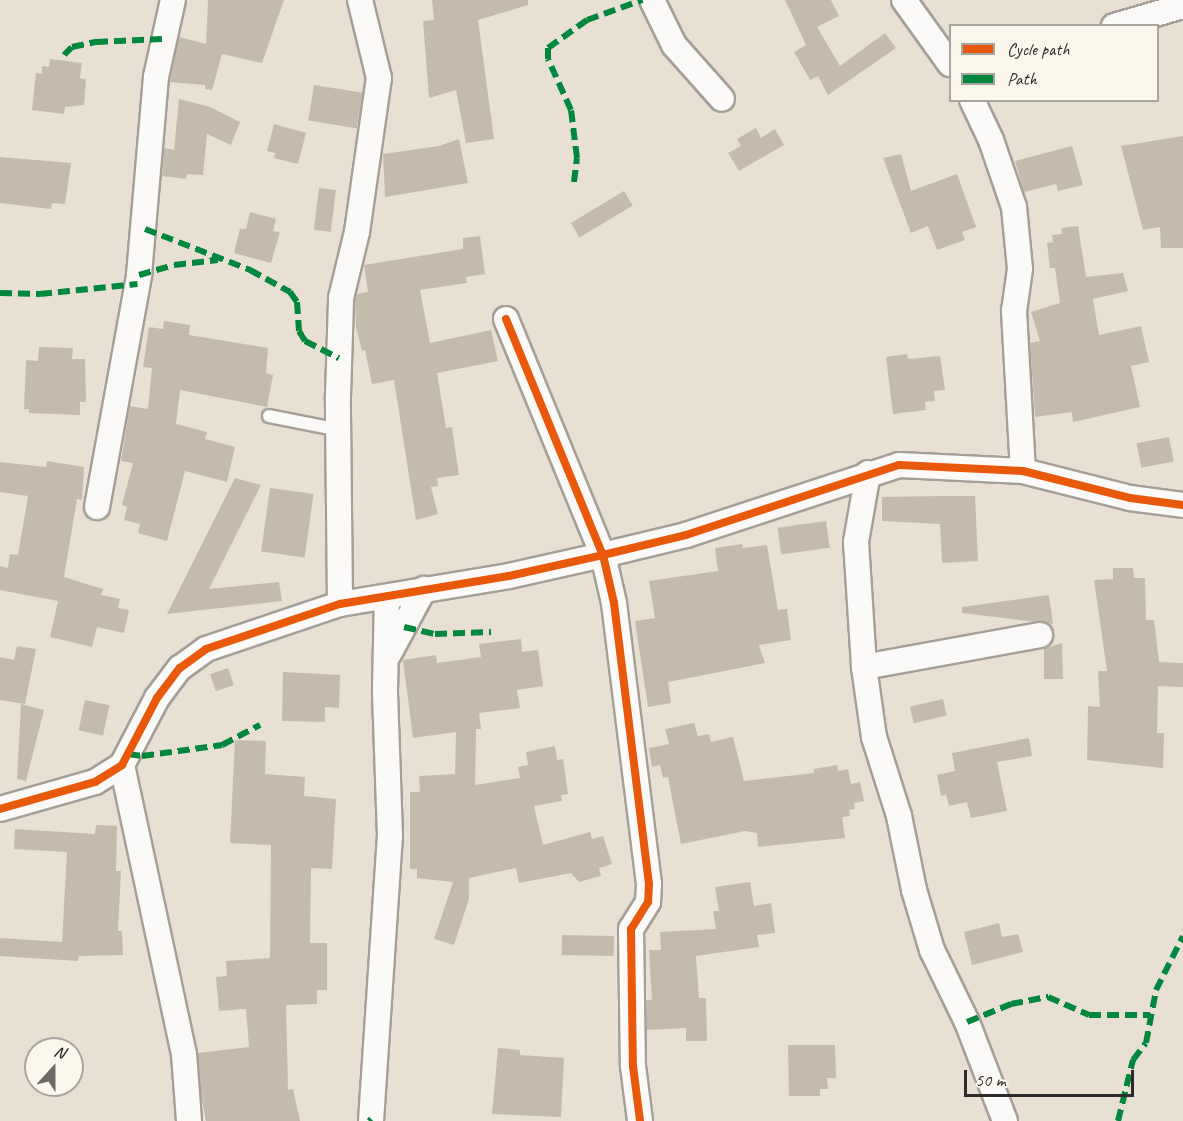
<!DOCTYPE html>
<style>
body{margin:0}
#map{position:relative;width:1183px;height:1121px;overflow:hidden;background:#e8e0d2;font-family:Caveat,sans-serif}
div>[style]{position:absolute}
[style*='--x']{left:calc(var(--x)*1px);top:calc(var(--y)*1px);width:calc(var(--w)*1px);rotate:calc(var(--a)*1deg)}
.building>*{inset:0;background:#c5bbad;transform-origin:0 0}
.roads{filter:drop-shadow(2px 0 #a49f97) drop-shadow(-2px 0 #a49f97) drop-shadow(0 2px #a49f97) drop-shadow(0 -2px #a49f97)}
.lane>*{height:12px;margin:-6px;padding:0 6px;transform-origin:6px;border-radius:6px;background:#fcfaf8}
.street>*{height:24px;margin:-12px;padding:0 12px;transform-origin:12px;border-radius:12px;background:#fcfaf8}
.quiet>*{height:6px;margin-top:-3px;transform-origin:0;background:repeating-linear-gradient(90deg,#00873e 0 12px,transparent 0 18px)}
.cycleway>*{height:8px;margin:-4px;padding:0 4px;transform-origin:4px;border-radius:4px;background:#e8590c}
span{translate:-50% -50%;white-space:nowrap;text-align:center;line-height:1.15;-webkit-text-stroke:6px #fbf7ec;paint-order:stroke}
.legend{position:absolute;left:949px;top:24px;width:210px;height:78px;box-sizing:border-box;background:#fbf7ec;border:2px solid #a8a59f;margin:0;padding:8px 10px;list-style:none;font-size:18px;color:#2b2b2b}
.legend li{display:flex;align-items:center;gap:12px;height:30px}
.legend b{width:30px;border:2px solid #a8a59f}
.north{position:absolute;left:24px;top:1037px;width:60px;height:60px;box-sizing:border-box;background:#fbf7ec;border:2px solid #a8a59f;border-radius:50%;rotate:21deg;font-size:16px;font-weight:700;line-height:24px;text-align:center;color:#2b2b2b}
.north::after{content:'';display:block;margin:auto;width:21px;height:27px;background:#6d6a65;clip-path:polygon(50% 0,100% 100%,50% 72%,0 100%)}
.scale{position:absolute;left:964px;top:1070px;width:170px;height:27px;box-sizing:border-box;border:3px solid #2b2b2b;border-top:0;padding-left:8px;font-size:18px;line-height:21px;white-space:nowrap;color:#2b2b2b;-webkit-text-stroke:4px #fbf7ec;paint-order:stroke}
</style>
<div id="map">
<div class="building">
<i style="clip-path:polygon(208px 0,284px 0,262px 63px,222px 54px,212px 90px,205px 89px,205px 85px,170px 82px,179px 37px,206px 44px)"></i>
<i style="clip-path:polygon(432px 0,528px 0,528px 5px,478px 20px,494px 139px,466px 143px,456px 90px,429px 98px,423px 21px,434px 20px)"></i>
<i style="clip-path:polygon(785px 0,831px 0,839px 16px,817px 27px,840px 66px,885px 33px,896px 48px,828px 95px,818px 76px,810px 80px,794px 52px,806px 45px)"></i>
<i style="clip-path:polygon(50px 59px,82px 63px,80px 78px,86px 79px,84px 105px,65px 107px,64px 114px,32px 110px,36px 73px,42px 74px,42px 66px,49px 67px)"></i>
<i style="left:314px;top:85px;width:49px;height:36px;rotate:9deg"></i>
<i style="clip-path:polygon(179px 99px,210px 107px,240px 122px,231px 145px,207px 134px,203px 175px,187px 174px,186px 179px,162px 176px,164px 148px,174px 150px)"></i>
<i style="clip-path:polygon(274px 124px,306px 133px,298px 164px,274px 158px,275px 153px,267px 151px)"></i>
<i style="clip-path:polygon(756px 128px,761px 138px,775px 129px,784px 145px,739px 171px,728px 153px,741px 146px,737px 139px)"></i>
<i style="clip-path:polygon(1183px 136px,1183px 248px,1161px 248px,1160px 227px,1143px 230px,1121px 146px)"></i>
<i style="clip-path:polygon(459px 139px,468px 183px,385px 197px,383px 154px,439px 146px)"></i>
<i style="clip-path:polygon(1072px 146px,1083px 185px,1058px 191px,1056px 184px,1024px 192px,1015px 161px)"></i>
<i style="clip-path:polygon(901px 154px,911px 191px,957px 174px,976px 227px,962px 232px,965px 240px,937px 250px,928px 226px,911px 233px,883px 158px)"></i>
<i style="clip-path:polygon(0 157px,71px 163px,65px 204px,52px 203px,51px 209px,0 203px)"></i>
<i style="left:319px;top:188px;width:17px;height:42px;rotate:7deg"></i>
<i style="left:624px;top:191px;width:17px;height:62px;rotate:59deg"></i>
<i style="clip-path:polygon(250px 212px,276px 219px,273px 231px,280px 232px,271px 263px,234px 253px,240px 229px,246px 229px)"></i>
<i style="clip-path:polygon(1078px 226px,1086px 277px,1123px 273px,1128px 291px,1093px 299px,1099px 335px,1141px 326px,1149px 362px,1131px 366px,1140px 407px,1073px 422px,1072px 412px,1035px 417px,1030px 343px,1040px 341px,1031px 312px,1060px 303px,1055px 268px,1050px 268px,1047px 243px,1053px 242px,1052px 235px,1062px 234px,1061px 228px)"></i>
<i style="clip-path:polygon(480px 236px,485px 274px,466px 277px,467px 283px,420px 290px,430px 343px,491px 330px,498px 361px,437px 373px,446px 428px,452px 427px,459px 475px,437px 478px,438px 486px,431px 487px,438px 514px,416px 520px,394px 380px,372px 384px,365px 350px,362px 351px,356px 327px,355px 300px,357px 294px,368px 292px,364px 265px,463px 249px,463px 238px)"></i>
<i style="clip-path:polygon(164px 321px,190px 325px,189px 335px,268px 348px,266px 373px,273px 375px,267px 407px,180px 390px,176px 424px,207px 432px,205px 439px,235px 447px,227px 482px,185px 471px,167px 541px,138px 533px,140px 524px,124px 520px,127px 507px,122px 505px,133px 463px,121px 461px,130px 406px,148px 409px,152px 368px,143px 367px,149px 327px,163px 329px)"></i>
<i style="clip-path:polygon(39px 347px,73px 348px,72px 359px,85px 359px,86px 402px,80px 402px,80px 415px,29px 413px,29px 409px,24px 409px,26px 360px,38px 361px)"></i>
<i style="clip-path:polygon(907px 354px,908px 359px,940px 356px,945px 390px,934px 391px,935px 401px,925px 402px,926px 410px,893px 414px,886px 357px)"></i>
<i style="left:1169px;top:437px;width:25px;height:33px;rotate:79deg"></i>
<i style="clip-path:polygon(47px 461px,84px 467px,82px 500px,77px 499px,64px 577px,103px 589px,101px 595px,120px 599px,118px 608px,129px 610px,124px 633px,97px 627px,92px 647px,50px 637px,58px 601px,0 590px,0 566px,8px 568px,10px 554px,18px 555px,28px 496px,0 492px,0 462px,46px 467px)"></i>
<i style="clip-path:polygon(235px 478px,261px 485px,209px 589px,279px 582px,282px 601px,167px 614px)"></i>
<i style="left:270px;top:488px;width:44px;height:64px;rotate:8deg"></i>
<i style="clip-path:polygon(942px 496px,975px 496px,978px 561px,942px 563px,940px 524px,882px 521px,882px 497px)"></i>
<i style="left:826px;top:521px;width:27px;height:49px;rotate:82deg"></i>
<i style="clip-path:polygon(742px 544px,743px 548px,767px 545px,778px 610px,787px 609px,791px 640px,759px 645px,765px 663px,668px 682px,671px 703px,648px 707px,635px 621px,655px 618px,649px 581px,718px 571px,715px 548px)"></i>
<i style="clip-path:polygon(1113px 568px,1133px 568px,1134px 578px,1145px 578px,1146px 620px,1154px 620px,1159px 662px,1183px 663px,1183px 687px,1158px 686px,1157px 733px,1164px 733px,1163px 768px,1087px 760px,1088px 706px,1100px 707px,1098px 671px,1107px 671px,1094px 580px,1113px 579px)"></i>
<i style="clip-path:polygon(1049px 595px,1053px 624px,962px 613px,962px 607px)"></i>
<i style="clip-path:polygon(521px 639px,522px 652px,538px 650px,543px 686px,517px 690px,520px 708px,479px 713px,481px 729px,476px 729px,475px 785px,520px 778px,518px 767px,528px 765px,526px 752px,555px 746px,557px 760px,563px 759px,568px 794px,561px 795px,562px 801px,534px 806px,543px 845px,590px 832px,592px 839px,603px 836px,612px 864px,599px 868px,601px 876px,579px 882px,571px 873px,519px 883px,516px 868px,469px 878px,469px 899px,454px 945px,434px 939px,453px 882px,417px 878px,417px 869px,410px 869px,410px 792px,420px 792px,419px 776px,455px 774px,456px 732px,413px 738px,403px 660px,436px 655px,437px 663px,481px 657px,479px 644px)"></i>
<i style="clip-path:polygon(1062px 643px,1063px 679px,1044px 679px,1044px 649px)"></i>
<i style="clip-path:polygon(17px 646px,36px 649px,25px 704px,0 700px,0 657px,14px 660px)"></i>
<i style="left:228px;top:668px;width:18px;height:19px;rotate:71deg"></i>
<i style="clip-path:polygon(283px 672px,340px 675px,339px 708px,325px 707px,325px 722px,282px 721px)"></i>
<i style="left:943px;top:699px;width:17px;height:34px;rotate:77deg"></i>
<i style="left:85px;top:700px;width:25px;height:31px;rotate:12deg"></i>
<i style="clip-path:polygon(21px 704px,44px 710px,26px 781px,17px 779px)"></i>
<i style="clip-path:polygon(694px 723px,698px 736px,709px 734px,711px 742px,733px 737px,744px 781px,814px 773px,814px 769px,837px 765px,838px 771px,848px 769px,851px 784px,860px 782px,864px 801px,854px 803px,855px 809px,849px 810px,850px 816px,842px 817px,845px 838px,758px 847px,757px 833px,745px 831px,681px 844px,668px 777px,663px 778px,660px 765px,652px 767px,649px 748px,669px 744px,665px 729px)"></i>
<i style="clip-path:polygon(1029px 738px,1032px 756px,997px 762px,1007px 811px,971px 818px,967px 802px,949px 806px,946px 795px,941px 796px,937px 775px,955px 771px,952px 753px)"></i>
<i style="clip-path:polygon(235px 740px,266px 741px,265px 774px,305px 777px,304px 796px,336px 799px,332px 869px,311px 868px,310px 943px,327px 943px,327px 990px,317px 990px,317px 1004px,286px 1005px,288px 1090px,293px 1089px,300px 1121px,206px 1121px,201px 1095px,198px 1053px,249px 1047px,246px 1009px,219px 1011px,216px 977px,227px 976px,226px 961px,270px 958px,271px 845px,230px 843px)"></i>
<i style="clip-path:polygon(96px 825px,117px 826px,116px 871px,121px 871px,118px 931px,122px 931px,123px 955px,79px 956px,78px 961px,0 956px,0 938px,62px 942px,67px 852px,14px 849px,15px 829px,95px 834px)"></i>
<i style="clip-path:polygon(750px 882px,754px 906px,771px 903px,775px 933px,757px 935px,759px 947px,696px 956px,699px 998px,706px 998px,707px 1041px,686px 1041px,686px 1028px,647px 1030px,646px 1000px,652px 1000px,649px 950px,661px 950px,660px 932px,716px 929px,713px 911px,719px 911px,715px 887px)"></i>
<i style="clip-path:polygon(999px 923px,1002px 937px,1018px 934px,1023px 952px,972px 965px,964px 932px)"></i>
<i style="left:562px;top:935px;width:52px;height:20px;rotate:1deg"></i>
<i style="clip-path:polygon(788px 1045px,835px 1045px,836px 1078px,827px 1078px,828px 1089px,820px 1089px,820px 1096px,789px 1096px)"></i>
<i style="clip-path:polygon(498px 1048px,520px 1050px,520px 1055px,564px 1058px,561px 1117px,492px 1114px)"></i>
</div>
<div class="roads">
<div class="lane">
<i style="--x:269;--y:416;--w:72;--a:11.2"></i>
</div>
<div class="street">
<i style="--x:652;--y:0;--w:50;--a:63.9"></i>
<i style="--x:674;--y:45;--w:72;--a:48.4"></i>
<i style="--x:904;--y:0;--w:79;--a:54.3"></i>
<i style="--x:1114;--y:26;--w:72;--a:-16.2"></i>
<i style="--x:972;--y:100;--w:44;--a:64.6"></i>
<i style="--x:991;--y:140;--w:71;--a:71.1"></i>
<i style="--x:1014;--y:207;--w:62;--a:84.5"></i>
<i style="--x:1020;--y:269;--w:42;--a:98.1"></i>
<i style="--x:1014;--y:311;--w:160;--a:86.8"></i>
<i style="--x:506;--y:319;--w:255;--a:67.7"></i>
<i style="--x:603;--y:555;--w:49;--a:77.1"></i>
<i style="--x:614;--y:603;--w:283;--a:82.9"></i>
<i style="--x:649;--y:884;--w:18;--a:93"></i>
<i style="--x:648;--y:902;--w:32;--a:122"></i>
<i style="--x:631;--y:929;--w:137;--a:89.2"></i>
<i style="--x:633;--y:1066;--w:55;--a:82.7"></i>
<i style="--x:868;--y:473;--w:70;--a:99.9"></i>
<i style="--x:856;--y:542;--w:125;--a:86.3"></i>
<i style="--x:864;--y:667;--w:71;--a:81.9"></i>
<i style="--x:874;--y:737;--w:83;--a:72.4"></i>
<i style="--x:899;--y:816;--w:76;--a:78.5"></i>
<i style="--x:914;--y:890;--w:63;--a:73.3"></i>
<i style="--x:932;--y:950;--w:80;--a:64.1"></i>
<i style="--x:967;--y:1022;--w:106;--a:69"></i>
<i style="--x:97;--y:507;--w:236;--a:-79.7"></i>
<i style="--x:139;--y:275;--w:199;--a:-85.1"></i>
<i style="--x:156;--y:77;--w:79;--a:-77.6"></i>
<i style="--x:340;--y:604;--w:208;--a:-90.6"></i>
<i style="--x:338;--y:396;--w:98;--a:-88.2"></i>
<i style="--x:341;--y:298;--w:68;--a:-76.4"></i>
<i style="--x:357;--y:232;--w:156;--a:-81.9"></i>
<i style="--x:379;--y:78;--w:80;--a:-103.7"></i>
<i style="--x:389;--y:654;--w:74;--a:-61.7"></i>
<i style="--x:864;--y:667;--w:179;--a:-10.3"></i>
<i style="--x:122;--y:765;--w:296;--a:77.9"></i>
<i style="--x:184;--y:1054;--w:67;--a:85.7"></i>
<i style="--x:0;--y:809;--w:99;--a:-15.9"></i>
<i style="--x:95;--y:782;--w:32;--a:-32"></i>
<i style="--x:122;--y:765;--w:76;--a:-62.4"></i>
<i style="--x:157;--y:698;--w:38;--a:-53"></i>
<i style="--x:180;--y:668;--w:32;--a:-36"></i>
<i style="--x:206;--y:649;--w:141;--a:-18.6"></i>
<i style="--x:340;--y:604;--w:171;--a:-9.4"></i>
<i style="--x:509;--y:576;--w:96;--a:-12.6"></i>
<i style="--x:603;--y:555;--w:85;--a:-13.5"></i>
<i style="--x:686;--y:535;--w:224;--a:-18.2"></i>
<i style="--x:899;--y:465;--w:124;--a:2.8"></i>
<i style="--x:1023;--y:471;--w:110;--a:14.2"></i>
<i style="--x:1130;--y:498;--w:53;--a:7.5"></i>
<i style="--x:371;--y:1121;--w:286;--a:-86.2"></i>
<i style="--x:390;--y:836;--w:146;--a:-92"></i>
<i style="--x:385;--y:690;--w:93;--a:-88.8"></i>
</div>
</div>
<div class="quiet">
<i style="--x:64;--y:55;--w:11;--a:-45"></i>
<i style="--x:72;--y:47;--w:25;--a:-12"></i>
<i style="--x:96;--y:42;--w:66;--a:-2.6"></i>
<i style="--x:574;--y:182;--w:24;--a:-83"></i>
<i style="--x:577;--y:158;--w:48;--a:-97.1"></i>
<i style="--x:571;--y:110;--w:56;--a:-114.3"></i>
<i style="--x:548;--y:59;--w:11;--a:-90"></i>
<i style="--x:548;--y:48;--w:48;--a:-35.7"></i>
<i style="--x:587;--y:20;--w:59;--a:-20"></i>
<i style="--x:145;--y:229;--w:113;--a:21.3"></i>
<i style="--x:250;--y:270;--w:46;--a:28.8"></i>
<i style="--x:290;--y:292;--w:12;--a:55"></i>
<i style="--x:297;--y:302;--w:29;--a:86"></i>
<i style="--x:299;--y:331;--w:12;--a:59"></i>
<i style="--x:305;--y:341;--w:38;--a:27"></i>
<i style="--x:139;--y:275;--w:36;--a:-16"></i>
<i style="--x:174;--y:265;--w:44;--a:-6.5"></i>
<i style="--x:0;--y:293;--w:40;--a:1.4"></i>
<i style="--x:40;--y:294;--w:98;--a:-5.9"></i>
<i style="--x:404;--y:627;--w:32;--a:13"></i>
<i style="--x:435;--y:634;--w:56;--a:-2"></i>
<i style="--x:128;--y:754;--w:14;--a:8"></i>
<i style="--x:142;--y:756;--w:81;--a:-7.8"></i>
<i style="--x:222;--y:745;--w:43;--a:-27.8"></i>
<i style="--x:967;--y:1022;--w:48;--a:-22.2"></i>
<i style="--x:1011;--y:1004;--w:38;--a:-11"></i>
<i style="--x:1048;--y:997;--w:45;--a:23.7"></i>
<i style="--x:1089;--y:1015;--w:61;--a:0"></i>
<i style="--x:369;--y:1121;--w:3;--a:-45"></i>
<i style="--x:1118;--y:1121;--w:63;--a:-76.2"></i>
<i style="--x:1133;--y:1060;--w:21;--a:-53"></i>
<i style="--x:1146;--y:1043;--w:54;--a:-79.3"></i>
<i style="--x:1156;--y:990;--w:60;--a:-63.4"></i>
</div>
<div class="cycleway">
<i style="--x:506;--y:319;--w:255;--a:67.7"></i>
<i style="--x:603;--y:555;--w:49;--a:77.1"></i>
<i style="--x:614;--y:603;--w:283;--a:82.9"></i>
<i style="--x:649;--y:884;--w:18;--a:93"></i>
<i style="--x:648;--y:902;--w:32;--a:122"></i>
<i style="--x:631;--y:929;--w:137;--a:89.2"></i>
<i style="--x:633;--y:1066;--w:55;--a:82.7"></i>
<i style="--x:0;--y:809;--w:99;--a:-15.9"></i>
<i style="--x:95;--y:782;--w:32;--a:-32"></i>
<i style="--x:122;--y:765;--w:76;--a:-62.4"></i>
<i style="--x:157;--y:698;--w:38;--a:-53"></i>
<i style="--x:180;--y:668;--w:32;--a:-36"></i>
<i style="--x:206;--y:649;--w:141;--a:-18.6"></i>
<i style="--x:340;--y:604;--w:171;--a:-9.4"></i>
<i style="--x:509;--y:576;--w:96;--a:-12.6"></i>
<i style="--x:603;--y:555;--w:85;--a:-13.5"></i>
<i style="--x:686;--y:535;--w:224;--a:-18.2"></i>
<i style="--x:899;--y:465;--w:124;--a:2.8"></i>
<i style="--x:1023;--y:471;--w:110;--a:14.2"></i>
<i style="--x:1130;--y:498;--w:53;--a:7.5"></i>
</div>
<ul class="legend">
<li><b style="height:8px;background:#e8590c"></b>Cycle path</li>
<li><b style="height:8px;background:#00873e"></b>Path</li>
</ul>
<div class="north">N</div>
<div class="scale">50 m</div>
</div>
